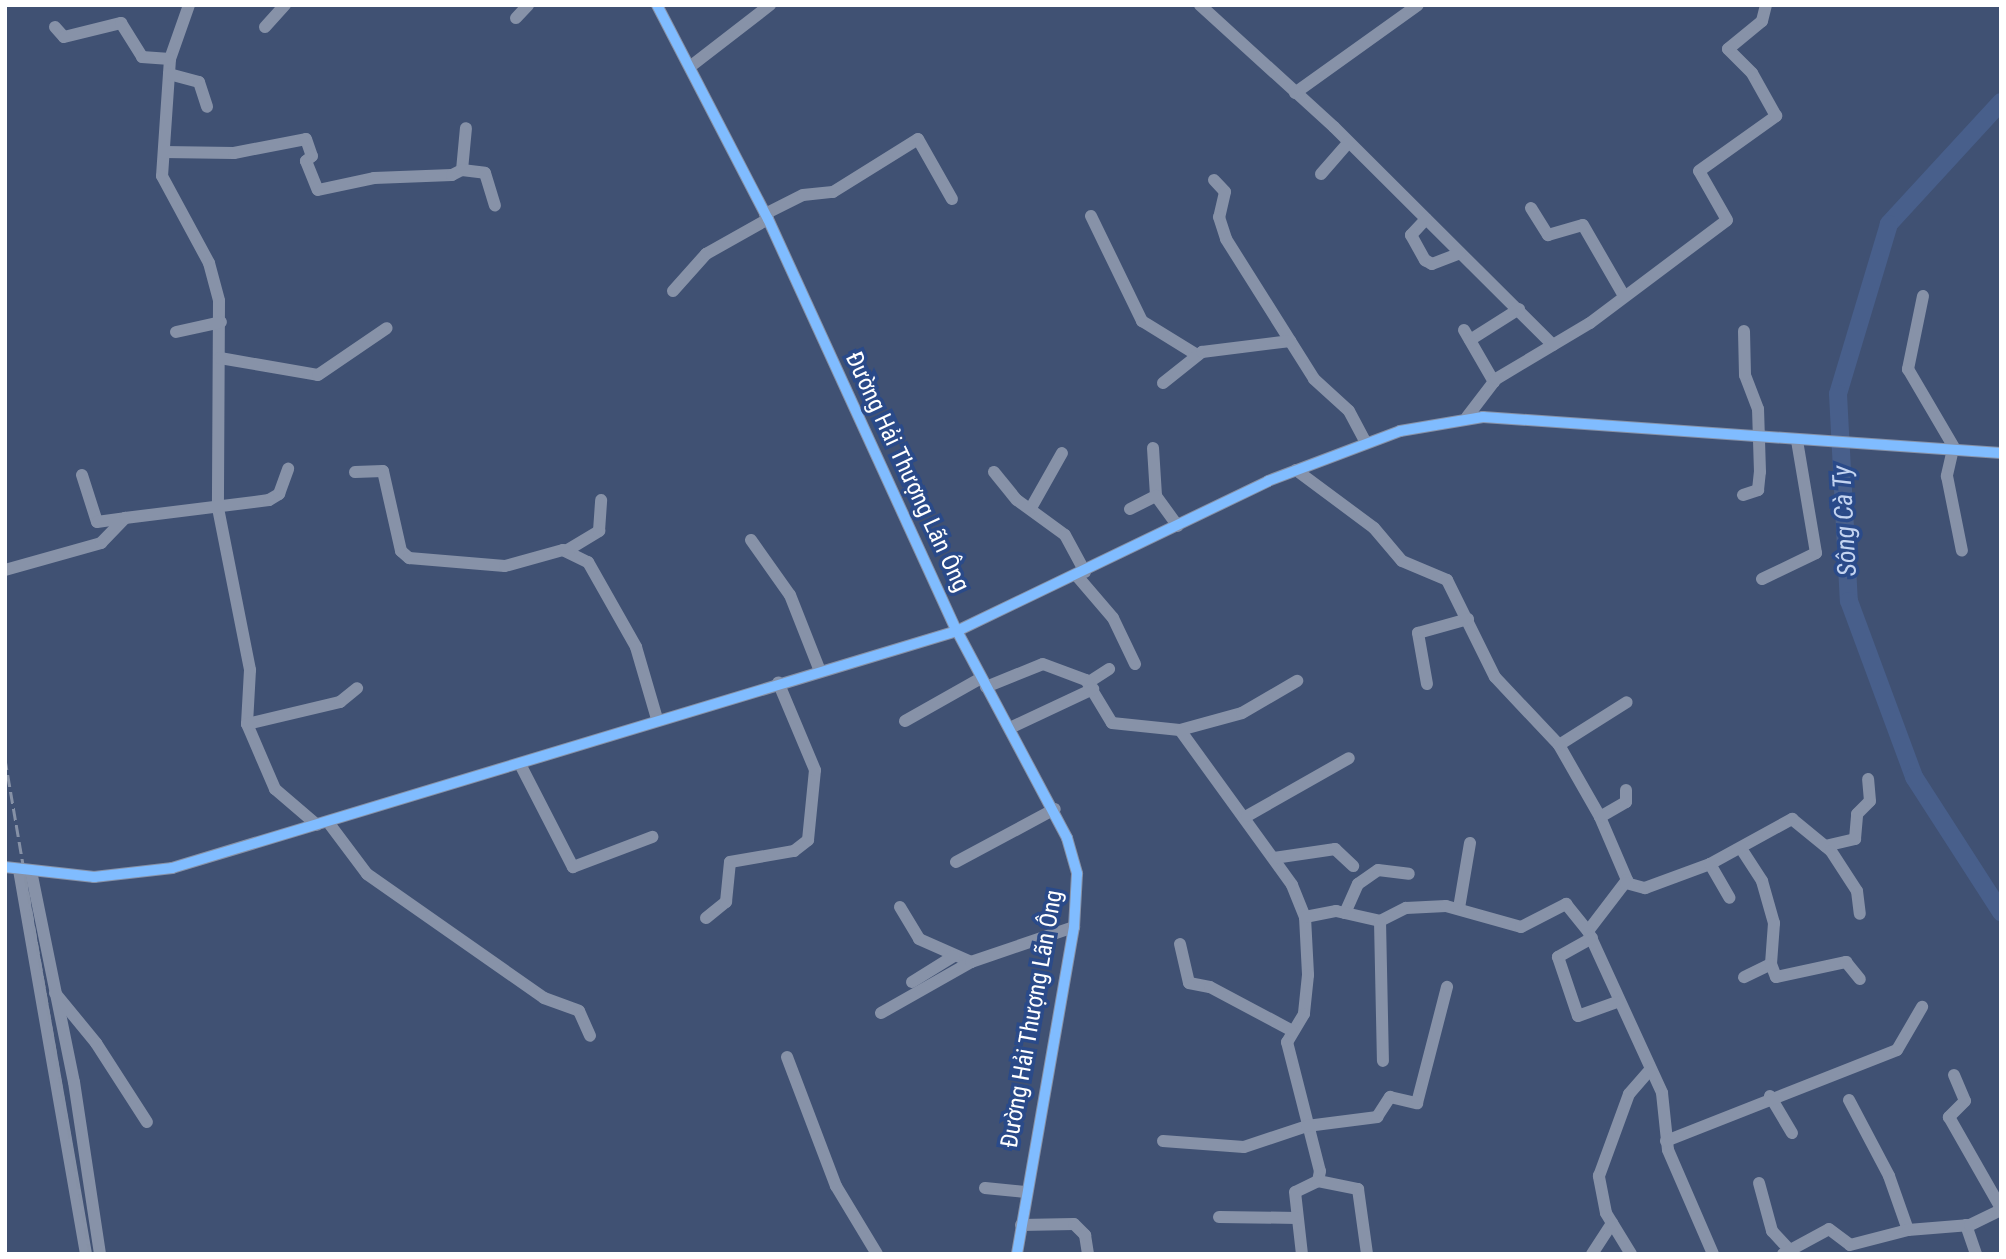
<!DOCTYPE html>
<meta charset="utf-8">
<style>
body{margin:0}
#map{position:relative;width:2006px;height:1259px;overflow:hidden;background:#405173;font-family:"Roboto Condensed",sans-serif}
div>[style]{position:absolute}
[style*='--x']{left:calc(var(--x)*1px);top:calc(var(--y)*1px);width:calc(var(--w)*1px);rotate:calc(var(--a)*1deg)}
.river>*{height:18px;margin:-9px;padding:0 9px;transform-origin:9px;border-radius:9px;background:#485f8b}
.minor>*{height:12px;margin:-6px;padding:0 6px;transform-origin:6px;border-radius:6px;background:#8792a8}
.rail>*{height:2.5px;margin-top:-1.25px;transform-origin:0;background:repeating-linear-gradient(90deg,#8691a6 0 12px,transparent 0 17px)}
.cycleway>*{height:10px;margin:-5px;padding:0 5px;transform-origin:5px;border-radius:5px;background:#80bcff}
span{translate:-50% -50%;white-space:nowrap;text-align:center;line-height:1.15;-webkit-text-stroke:7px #2a4a89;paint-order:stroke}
.street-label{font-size:24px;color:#fff}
.water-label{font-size:26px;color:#c3d3f0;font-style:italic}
.frame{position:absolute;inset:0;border:7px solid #fff;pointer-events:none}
</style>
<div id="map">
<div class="river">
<i style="--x:2001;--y:102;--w:166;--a:132.6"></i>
<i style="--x:1889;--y:224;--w:177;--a:106.7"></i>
<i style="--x:1838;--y:394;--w:207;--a:87"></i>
<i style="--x:1849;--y:601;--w:188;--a:69.7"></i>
<i style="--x:1914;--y:777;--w:161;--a:57.2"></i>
</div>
<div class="minor">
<i style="--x:189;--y:5;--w:57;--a:109.4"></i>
<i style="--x:170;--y:59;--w:117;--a:93.9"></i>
<i style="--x:162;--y:176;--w:99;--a:61.6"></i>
<i style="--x:209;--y:263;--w:39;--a:75"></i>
<i style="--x:219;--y:301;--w:207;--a:90.3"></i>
<i style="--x:218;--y:508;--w:165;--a:78.8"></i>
<i style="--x:250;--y:670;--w:54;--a:93.2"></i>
<i style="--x:247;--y:724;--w:71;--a:66.7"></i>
<i style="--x:275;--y:789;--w:55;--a:40.6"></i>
<i style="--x:657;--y:5;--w:241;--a:62.6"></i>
<i style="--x:768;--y:219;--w:453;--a:65.4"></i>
<i style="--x:957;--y:631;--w:234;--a:62"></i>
<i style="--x:1067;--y:838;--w:37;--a:74"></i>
<i style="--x:1077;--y:874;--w:53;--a:93.2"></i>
<i style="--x:1074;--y:927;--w:332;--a:99.9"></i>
<i style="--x:1200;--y:5;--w:181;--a:42.3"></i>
<i style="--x:1334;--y:127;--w:309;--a:44.9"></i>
<i style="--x:516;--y:18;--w:18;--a:-47"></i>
<i style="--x:55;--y:27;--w:13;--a:48"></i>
<i style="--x:64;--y:37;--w:59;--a:-13.8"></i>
<i style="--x:121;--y:23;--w:40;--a:58"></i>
<i style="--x:142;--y:57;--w:28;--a:4"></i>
<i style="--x:265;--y:27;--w:30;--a:-48"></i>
<i style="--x:691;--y:66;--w:100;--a:-37.7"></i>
<i style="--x:169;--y:74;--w:31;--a:15"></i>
<i style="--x:199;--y:82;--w:26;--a:72"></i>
<i style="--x:1295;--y:93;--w:151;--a:-35.6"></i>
<i style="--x:164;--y:152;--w:70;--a:0.8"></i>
<i style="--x:234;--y:153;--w:73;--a:-11"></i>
<i style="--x:306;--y:139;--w:18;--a:71"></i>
<i style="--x:312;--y:156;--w:8;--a:140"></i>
<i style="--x:306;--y:161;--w:31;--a:68"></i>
<i style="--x:318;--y:190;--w:57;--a:-12.1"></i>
<i style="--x:374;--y:178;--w:78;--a:-2.2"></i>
<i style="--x:452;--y:175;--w:11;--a:-27"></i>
<i style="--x:462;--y:170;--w:42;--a:-84.6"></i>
<i style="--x:462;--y:170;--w:23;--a:7"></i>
<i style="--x:485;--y:173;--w:34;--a:73"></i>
<i style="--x:1321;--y:174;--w:40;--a:-49"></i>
<i style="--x:1214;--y:180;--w:16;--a:47"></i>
<i style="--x:1225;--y:192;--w:26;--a:103"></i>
<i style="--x:1219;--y:217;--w:23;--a:72"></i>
<i style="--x:1226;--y:239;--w:165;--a:57.8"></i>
<i style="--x:1314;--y:379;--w:47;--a:42.4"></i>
<i style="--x:1349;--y:411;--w:36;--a:62"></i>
<i style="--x:1531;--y:208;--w:32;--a:58"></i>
<i style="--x:1548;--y:235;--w:36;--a:-16"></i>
<i style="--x:1583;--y:225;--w:82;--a:60"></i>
<i style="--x:765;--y:214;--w:42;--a:-26.6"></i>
<i style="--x:803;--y:195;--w:30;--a:-6"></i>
<i style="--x:833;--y:192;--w:100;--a:-31.9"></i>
<i style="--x:918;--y:139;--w:69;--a:60.5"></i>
<i style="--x:1091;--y:216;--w:117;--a:64.1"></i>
<i style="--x:1142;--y:321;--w:65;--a:31.7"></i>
<i style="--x:1426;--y:219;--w:22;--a:133"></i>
<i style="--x:1411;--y:235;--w:29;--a:61"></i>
<i style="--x:1425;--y:260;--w:8;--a:30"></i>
<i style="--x:1432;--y:264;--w:30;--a:-21"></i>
<i style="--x:673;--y:291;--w:50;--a:-48.3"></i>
<i style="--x:706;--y:254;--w:71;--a:-29.4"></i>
<i style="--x:1923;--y:296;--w:75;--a:101.6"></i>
<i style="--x:1908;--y:369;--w:93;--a:59.6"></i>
<i style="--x:1464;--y:330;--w:60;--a:60"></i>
<i style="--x:176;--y:332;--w:46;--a:-12.5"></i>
<i style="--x:1470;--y:340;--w:58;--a:-32.3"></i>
<i style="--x:220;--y:358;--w:99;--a:9.8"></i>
<i style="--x:318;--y:375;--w:83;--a:-34.3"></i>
<i style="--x:1163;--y:383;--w:50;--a:-38.5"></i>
<i style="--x:1202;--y:352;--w:89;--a:-7.1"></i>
<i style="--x:1467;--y:417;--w:48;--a:-52.7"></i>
<i style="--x:1496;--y:379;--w:109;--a:-30.8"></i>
<i style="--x:1590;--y:323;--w:171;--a:-36.9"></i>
<i style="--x:1727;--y:220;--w:56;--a:-119.7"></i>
<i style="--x:1699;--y:171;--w:95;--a:-35.5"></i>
<i style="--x:1776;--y:116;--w:49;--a:-119.2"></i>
<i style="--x:1752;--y:73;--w:34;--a:-135"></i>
<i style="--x:1728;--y:49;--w:44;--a:-39.5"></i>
<i style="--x:1762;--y:21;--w:16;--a:-76"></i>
<i style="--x:1153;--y:448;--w:48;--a:86.4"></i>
<i style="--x:1156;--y:496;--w:37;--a:54"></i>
<i style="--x:1953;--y:449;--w:28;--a:103"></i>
<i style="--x:1947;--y:476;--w:76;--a:78.7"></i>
<i style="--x:1296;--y:470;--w:97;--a:36.6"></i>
<i style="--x:1374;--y:528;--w:43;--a:49.7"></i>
<i style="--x:1402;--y:561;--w:49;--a:22.9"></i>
<i style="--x:1447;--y:580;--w:108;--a:63.7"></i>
<i style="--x:1495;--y:677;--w:93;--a:46.7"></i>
<i style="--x:1559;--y:745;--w:83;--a:60.3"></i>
<i style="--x:1600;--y:817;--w:69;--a:66.8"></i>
<i style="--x:1627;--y:880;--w:64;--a:127.4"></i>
<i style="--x:1588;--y:931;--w:178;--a:65.4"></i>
<i style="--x:1662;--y:1093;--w:57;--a:84"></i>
<i style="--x:1668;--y:1150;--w:113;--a:66.6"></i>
<i style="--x:355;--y:472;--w:28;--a:-2"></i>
<i style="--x:383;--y:471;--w:82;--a:77.3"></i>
<i style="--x:401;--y:551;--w:11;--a:41"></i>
<i style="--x:409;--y:558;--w:96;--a:4.8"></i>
<i style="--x:505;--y:566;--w:60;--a:-15.4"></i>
<i style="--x:563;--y:550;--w:28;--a:26"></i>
<i style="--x:588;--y:562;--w:98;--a:60.5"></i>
<i style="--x:636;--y:647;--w:75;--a:73.7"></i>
<i style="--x:994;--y:472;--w:36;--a:51"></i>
<i style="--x:1017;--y:500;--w:59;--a:36.1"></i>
<i style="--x:1065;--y:535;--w:42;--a:61.6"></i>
<i style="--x:82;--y:475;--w:49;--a:72.3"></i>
<i style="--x:97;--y:522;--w:28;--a:-8"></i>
<i style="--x:1743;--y:495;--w:16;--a:-18"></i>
<i style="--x:1758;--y:490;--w:18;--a:-84"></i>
<i style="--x:1760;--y:472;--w:63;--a:-91.8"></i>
<i style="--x:1758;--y:409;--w:36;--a:-111"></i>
<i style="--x:1745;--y:375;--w:44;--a:-91.3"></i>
<i style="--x:1031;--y:508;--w:63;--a:-60.6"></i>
<i style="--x:1130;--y:509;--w:29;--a:-27"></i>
<i style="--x:751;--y:540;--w:67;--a:54.7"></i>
<i style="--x:790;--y:595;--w:82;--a:68.5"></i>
<i style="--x:566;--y:551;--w:39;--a:-31"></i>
<i style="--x:599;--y:531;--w:31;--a:-86"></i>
<i style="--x:5;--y:570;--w:100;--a:-15.7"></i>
<i style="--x:101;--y:543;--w:35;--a:-46"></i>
<i style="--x:125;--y:518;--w:145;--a:-7.1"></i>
<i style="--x:269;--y:500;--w:12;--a:-31"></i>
<i style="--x:279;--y:494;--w:27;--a:-70"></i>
<i style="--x:1077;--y:576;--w:55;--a:49.4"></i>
<i style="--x:1113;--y:618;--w:51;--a:64.4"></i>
<i style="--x:1762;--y:579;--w:60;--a:-25.7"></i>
<i style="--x:1816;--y:553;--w:114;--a:-99.6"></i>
<i style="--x:1089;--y:682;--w:24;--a:-33"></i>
<i style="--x:1427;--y:684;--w:52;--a:-100"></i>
<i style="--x:1418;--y:633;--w:52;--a:-15.6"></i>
<i style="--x:986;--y:687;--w:61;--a:-22"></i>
<i style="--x:1043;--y:664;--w:46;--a:20.4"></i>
<i style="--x:1086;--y:680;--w:50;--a:58.8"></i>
<i style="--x:1112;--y:723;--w:68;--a:5.9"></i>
<i style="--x:1180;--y:730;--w:191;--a:54.1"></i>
<i style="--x:1292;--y:885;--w:35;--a:68"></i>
<i style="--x:1305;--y:917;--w:58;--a:87"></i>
<i style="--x:1308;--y:975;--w:39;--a:96"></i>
<i style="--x:1304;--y:1014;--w:33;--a:121"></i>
<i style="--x:1287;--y:1042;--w:133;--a:75.7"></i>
<i style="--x:1320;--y:1171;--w:10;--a:101"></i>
<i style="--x:1318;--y:1181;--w:25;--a:154"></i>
<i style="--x:1295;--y:1192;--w:62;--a:83.6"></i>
<i style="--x:905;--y:721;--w:87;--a:-29.5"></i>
<i style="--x:247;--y:724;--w:96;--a:-13.3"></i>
<i style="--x:340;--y:702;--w:22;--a:-39"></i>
<i style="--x:1010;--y:728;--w:92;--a:-25.2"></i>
<i style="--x:1180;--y:730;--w:64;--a:-15.3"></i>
<i style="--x:1242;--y:713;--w:64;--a:-30.2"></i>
<i style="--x:1559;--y:745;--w:80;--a:-32.3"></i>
<i style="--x:520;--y:764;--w:116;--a:62.8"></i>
<i style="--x:573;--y:867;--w:85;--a:-20.8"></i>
<i style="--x:1247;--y:816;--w:117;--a:-29.6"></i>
<i style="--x:1600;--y:817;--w:30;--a:-30"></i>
<i style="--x:1626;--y:802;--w:12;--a:-90"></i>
<i style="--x:328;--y:822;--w:65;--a:53.1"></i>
<i style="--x:367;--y:874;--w:216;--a:35"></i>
<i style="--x:544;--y:998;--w:37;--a:20"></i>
<i style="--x:579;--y:1011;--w:27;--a:66"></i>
<i style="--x:1825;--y:846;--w:31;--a:-13"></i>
<i style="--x:1855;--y:839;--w:25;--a:-85"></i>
<i style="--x:1857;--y:814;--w:18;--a:-45"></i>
<i style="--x:1870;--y:801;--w:22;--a:-95"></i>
<i style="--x:1742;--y:850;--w:37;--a:57"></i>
<i style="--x:1762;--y:881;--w:44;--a:74.1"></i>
<i style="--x:1774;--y:923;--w:41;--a:94.2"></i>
<i style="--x:1771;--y:964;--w:30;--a:154"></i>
<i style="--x:1274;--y:858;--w:62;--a:-8.4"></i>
<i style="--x:1335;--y:849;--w:25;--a:43"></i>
<i style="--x:956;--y:862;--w:112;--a:-28.2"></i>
<i style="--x:1710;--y:864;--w:39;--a:60"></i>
<i style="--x:5;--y:867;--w:90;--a:6.4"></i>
<i style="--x:94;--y:877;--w:79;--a:-6.6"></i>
<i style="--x:172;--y:868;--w:820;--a:-16.8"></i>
<i style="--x:957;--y:631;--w:345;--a:-25.7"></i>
<i style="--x:1268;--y:481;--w:141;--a:-20.7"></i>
<i style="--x:1400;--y:431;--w:84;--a:-9.6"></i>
<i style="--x:1483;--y:417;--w:519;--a:3.98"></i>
<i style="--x:19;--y:870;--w:390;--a:80.1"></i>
<i style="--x:31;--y:871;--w:215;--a:78.5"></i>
<i style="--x:74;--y:1082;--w:174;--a:81.4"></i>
<i style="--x:1626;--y:883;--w:20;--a:15"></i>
<i style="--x:1645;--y:888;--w:69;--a:-20.3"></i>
<i style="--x:1710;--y:864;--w:94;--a:-28.8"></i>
<i style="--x:1792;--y:819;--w:50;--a:39.4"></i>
<i style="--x:1831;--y:851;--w:48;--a:57"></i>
<i style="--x:1857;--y:891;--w:23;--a:83"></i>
<i style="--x:900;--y:907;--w:37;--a:59"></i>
<i style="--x:919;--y:939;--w:57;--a:23.9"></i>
<i style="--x:1459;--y:908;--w:66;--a:-80.4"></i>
<i style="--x:1345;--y:913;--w:32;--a:-66"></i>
<i style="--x:1358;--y:884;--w:24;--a:-35"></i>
<i style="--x:1378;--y:870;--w:31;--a:7"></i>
<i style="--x:1305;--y:917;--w:32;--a:-11"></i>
<i style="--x:1336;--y:911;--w:45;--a:12.8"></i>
<i style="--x:1380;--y:921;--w:29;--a:-27"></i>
<i style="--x:1406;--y:908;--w:40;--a:-2.9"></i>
<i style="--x:1446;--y:906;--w:78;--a:15.6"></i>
<i style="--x:1521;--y:927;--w:51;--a:-27.1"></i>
<i style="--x:1566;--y:904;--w:35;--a:51"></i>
<i style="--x:706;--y:918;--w:26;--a:-39"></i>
<i style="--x:726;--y:902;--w:40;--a:-84.3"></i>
<i style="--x:730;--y:862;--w:65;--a:-9.8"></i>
<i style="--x:794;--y:851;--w:18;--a:-38"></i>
<i style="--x:808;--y:840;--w:70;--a:-84.3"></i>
<i style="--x:815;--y:770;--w:95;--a:-112.8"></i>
<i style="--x:1380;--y:921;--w:140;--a:88.8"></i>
<i style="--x:1592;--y:938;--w:39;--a:151"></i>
<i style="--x:1558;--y:957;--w:62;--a:71.3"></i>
<i style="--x:1578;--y:1016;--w:41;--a:-19.7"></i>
<i style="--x:1180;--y:944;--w:40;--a:77"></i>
<i style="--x:1189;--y:983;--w:21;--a:11"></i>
<i style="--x:1210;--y:987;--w:92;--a:28"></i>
<i style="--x:1771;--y:964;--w:14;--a:69"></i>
<i style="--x:1776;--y:977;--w:72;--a:-12.1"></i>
<i style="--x:1846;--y:962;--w:22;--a:51"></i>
<i style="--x:912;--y:982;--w:49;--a:-31.8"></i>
<i style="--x:55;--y:993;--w:65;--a:50.6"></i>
<i style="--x:96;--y:1043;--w:94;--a:57.2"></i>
<i style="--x:881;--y:1013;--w:103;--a:-29.5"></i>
<i style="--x:971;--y:962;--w:109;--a:-18.8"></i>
<i style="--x:787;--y:1057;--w:138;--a:69.2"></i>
<i style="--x:836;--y:1186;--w:79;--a:58.9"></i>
<i style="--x:1954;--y:1075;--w:28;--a:67"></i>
<i style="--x:1965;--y:1101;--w:23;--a:135"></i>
<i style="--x:1949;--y:1117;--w:105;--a:60.3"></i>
<i style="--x:1770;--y:1096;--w:43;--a:59.3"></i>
<i style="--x:1849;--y:1100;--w:86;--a:62.2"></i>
<i style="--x:1889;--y:1176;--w:57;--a:70.6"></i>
<i style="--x:1163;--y:1141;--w:81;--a:4.2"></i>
<i style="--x:1244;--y:1147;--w:66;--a:-18.4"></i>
<i style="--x:1307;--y:1126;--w:71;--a:-7.3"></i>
<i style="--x:1377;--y:1117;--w:24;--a:-57"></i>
<i style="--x:1390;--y:1097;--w:28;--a:13"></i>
<i style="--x:1417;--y:1103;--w:120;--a:-75.5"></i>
<i style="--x:1666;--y:1141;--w:248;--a:-21.5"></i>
<i style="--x:1897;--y:1050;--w:50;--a:-59.8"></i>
<i style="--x:1318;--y:1181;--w:41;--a:11.3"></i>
<i style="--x:1358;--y:1189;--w:66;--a:82.1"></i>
<i style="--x:1759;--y:1183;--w:50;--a:74.8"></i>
<i style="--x:1772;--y:1231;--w:25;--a:47"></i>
<i style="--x:985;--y:1188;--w:40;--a:5.7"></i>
<i style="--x:1219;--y:1217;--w:78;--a:0.7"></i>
<i style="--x:1021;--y:1225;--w:53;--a:-1.1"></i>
<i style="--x:1074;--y:1224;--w:16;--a:45"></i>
<i style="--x:1085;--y:1235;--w:19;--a:81"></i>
<i style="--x:1966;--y:1225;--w:31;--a:71"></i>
<i style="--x:1592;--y:1254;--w:37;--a:-57"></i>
<i style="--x:1631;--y:1254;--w:48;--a:-121.4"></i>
<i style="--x:1606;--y:1213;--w:38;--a:-101"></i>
<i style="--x:1599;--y:1176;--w:87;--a:-69.9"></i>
<i style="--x:1629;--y:1094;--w:33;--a:-49"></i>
<i style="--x:1783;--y:1254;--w:52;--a:-28.5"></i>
<i style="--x:1829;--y:1229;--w:26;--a:37"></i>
<i style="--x:1850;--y:1245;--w:60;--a:-14.5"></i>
<i style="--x:1908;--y:1230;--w:62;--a:-4.6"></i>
<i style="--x:1970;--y:1225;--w:34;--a:-26"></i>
</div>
<div class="rail">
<i style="--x:5;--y:758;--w:503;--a:80.28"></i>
</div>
<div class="cycleway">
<i style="--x:657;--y:5;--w:241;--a:62.6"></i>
<i style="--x:768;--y:219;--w:453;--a:65.4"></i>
<i style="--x:957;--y:631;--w:234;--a:62"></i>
<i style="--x:1067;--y:838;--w:37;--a:74"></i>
<i style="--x:1077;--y:874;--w:53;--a:93.2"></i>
<i style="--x:1074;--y:927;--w:332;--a:99.9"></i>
<i style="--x:5;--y:867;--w:90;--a:6.4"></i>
<i style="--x:94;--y:877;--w:79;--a:-6.6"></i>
<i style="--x:172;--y:868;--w:820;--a:-16.8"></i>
<i style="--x:957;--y:631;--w:345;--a:-25.7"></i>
<i style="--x:1268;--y:481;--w:141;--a:-20.7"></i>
<i style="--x:1400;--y:431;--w:84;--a:-9.6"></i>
<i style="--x:1483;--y:417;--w:519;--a:3.98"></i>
</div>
<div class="street-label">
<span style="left:907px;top:472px;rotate:65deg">Đường Hải Thượng Lãn Ông</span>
<span style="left:1032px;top:1019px;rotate:-80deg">Đường Hải Thượng Lãn Ông</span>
</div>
<div class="water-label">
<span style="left:1845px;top:521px;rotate:-93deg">Sông Cà Ty</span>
</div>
<div class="frame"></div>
</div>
